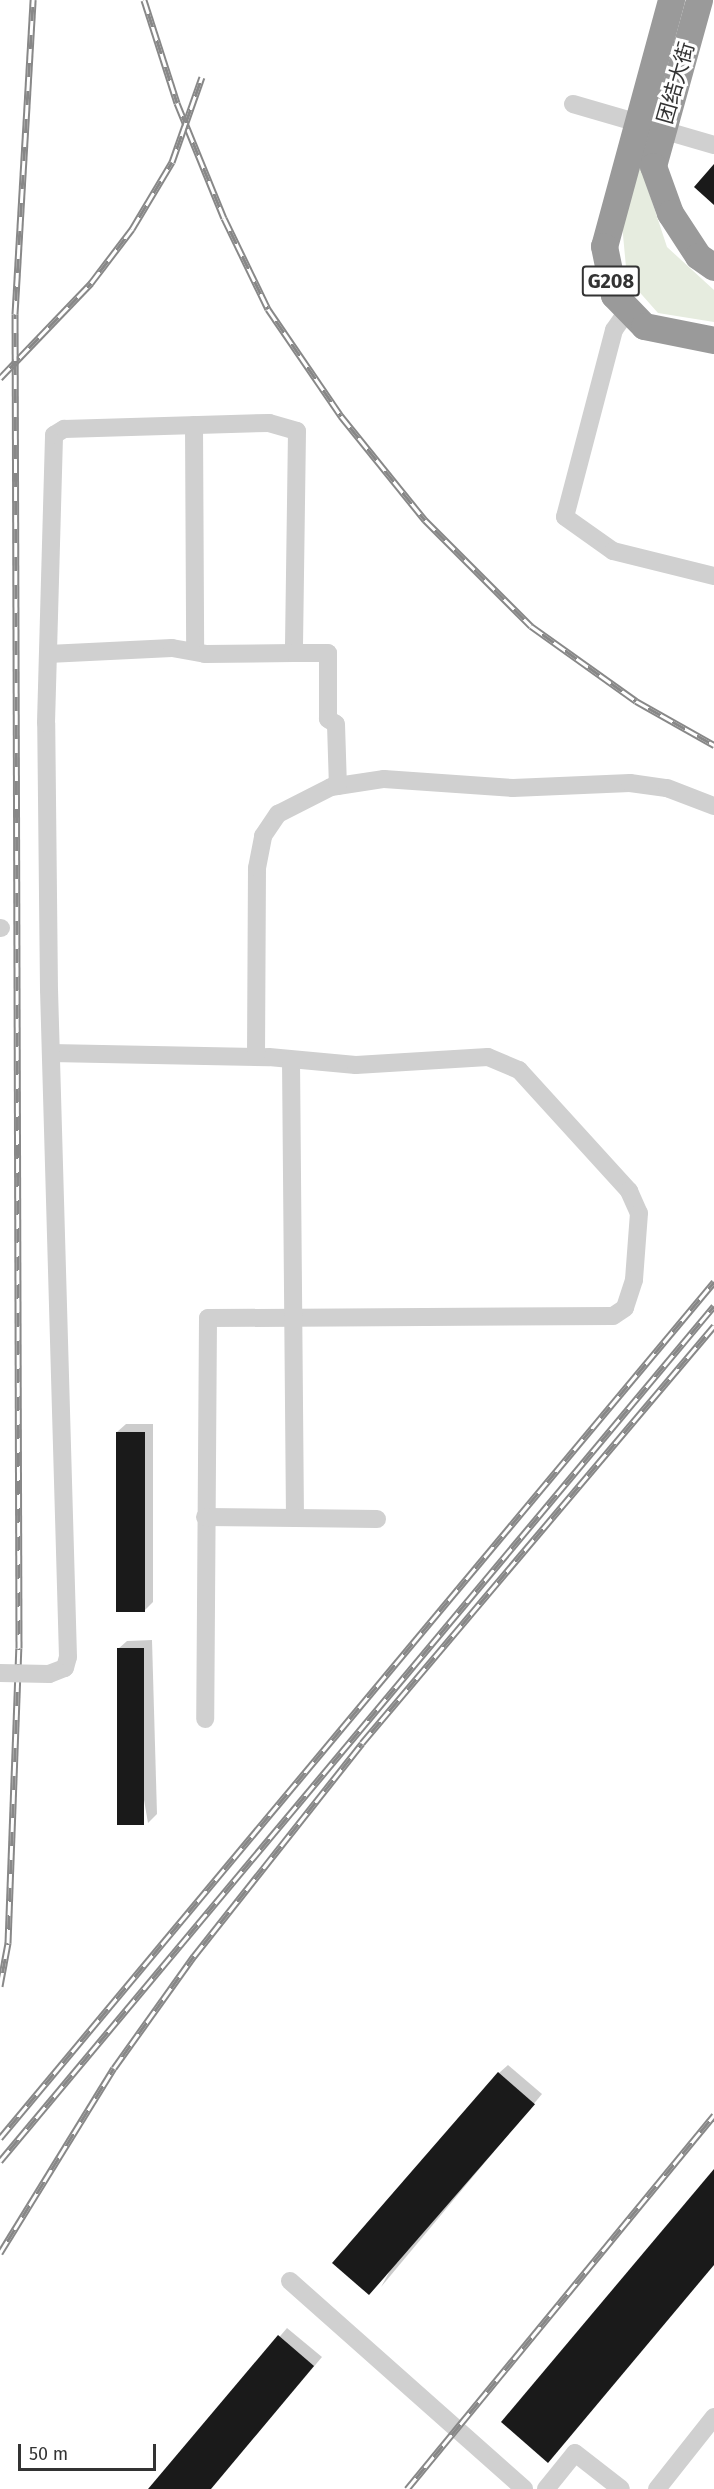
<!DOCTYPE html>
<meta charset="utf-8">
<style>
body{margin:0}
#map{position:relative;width:714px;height:2489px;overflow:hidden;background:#fff;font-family:"Fira Sans","Noto Sans SC",sans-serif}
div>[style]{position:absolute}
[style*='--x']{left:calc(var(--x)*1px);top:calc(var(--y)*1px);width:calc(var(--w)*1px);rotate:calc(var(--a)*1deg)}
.green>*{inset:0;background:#e6ecdf}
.shadow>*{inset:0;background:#0003}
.building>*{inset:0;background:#1a1a1a;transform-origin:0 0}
.minor>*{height:18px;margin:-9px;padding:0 9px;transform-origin:9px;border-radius:9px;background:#d0d0d0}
.highway>*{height:27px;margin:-13.5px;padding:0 13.5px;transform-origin:13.5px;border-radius:13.5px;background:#9a9a9a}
.rail>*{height:7px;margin-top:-3.5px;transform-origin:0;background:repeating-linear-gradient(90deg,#fff 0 14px,#888 0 28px);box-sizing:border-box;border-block:2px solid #888}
.minor-bridge>*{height:18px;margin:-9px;padding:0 9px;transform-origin:9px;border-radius:9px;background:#d0d0d0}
span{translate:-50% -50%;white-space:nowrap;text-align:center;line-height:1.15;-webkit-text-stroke:6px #fff;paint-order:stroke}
.shield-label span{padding:2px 4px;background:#fff;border:2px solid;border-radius:4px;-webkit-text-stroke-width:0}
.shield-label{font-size:20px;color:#333;font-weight:700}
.street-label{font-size:21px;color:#333}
.scale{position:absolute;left:18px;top:2444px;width:138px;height:27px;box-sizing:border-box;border:3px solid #333;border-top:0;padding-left:8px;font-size:18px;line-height:21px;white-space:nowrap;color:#333;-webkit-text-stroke:4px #fff;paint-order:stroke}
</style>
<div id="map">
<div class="green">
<i style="clip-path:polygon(640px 165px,667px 247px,714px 290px,714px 322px,658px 313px,627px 278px,622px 224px)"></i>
</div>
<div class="shadow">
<i style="clip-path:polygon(126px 1424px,153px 1424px,153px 1602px,144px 1611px,117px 1432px)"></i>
<i style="clip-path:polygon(152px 1640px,157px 1814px,148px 1823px,118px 1649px,127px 1641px)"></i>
<i style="clip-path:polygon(508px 2065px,542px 2094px,381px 2287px,499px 2073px)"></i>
<i style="clip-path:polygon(287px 2328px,322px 2357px,210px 2489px,150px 2489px)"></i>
</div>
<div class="building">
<i style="clip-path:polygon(714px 164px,714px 205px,694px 187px)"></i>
<i style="left:116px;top:1432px;width:29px;height:180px"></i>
<i style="left:117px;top:1648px;width:27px;height:177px"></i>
<i style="left:498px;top:2072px;width:49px;height:253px;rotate:41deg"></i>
<i style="clip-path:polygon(714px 2169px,714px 2265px,548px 2463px,501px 2422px)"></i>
<i style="clip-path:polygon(278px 2335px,314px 2366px,211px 2489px,148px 2489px)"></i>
</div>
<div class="minor">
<i style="--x:573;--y:104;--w:147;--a:16.2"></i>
<i style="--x:628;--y:310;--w:24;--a:125"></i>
<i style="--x:614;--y:330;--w:193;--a:104.7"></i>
<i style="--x:565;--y:517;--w:59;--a:35.3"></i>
<i style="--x:613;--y:551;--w:104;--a:13.9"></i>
<i style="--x:194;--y:425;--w:226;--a:89.7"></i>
<i style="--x:48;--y:654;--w:124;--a:-2.8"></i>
<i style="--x:172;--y:648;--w:34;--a:10"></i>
<i style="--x:205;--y:654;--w:89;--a:-0.6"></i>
<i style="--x:0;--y:928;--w:1;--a:0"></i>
<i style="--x:51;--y:1053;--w:218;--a:1.1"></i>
<i style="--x:269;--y:1057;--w:87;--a:5.3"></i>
<i style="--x:356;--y:1065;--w:132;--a:-3.5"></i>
<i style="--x:488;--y:1057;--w:34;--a:23"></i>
<i style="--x:519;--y:1070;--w:164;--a:47.7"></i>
<i style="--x:629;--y:1191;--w:24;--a:66"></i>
<i style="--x:639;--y:1213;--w:67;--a:94.3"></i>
<i style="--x:634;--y:1280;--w:29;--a:108"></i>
<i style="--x:625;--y:1308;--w:14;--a:146"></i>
<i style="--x:613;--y:1316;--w:405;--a:179.7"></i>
<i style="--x:208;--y:1318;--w:401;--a:90.4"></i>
<i style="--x:256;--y:1057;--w:189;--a:-89.7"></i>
<i style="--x:257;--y:868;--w:33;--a:-79"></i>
<i style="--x:263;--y:836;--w:27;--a:-56"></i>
<i style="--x:278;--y:814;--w:59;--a:-27"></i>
<i style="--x:331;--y:787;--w:54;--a:-8.6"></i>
<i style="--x:384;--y:779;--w:129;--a:4"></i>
<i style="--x:513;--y:788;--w:117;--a:-2.4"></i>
<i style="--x:630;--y:783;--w:37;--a:8"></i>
<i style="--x:667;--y:788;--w:50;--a:21"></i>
<i style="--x:291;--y:1060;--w:458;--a:89.5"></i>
<i style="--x:205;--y:1517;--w:172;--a:0.7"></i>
<i style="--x:49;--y:1674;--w:17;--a:-21"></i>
<i style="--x:65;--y:1668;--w:11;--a:-75"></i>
<i style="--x:68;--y:1657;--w:667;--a:-91.63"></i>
<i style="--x:49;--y:990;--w:267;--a:-90.6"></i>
<i style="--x:46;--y:723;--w:288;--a:-88.4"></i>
<i style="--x:54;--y:435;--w:12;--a:-31"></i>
<i style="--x:64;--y:429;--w:205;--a:-1.7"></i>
<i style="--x:269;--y:423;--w:29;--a:16"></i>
<i style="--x:297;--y:431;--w:222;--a:90.8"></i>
<i style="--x:294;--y:653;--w:34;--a:0"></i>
<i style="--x:328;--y:653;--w:66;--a:90"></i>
<i style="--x:328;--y:719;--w:9;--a:32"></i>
<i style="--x:336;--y:724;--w:62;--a:88.2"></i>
<i style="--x:290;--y:2281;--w:313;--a:41.6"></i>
<i style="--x:546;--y:2489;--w:46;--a:-51.1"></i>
<i style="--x:575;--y:2453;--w:58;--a:38"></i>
<i style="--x:657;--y:2489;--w:92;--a:-51.6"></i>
</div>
<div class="highway">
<i style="--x:671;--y:0;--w:255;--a:105.2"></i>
<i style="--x:604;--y:246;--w:50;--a:78.5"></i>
<i style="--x:614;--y:295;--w:43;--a:45.9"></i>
<i style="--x:644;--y:326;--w:71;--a:11.3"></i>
<i style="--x:699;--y:0;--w:172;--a:105.5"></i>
<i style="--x:653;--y:166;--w:50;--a:70.1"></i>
<i style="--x:670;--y:213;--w:51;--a:56.9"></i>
<i style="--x:698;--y:256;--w:19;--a:35"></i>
</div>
<div class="rail">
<i style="--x:144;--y:0;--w:108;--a:72.2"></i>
<i style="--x:177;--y:103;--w:124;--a:67.8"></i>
<i style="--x:224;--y:218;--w:101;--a:64.2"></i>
<i style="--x:268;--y:309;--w:130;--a:55.7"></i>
<i style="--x:341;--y:416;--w:134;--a:51.1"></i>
<i style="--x:425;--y:520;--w:150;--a:45"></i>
<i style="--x:531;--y:626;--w:129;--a:35.5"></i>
<i style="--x:636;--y:701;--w:90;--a:29.4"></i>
<i style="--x:0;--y:378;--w:132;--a:-46.2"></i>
<i style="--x:91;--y:283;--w:68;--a:-52.8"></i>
<i style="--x:132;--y:229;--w:78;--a:-59.2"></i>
<i style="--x:172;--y:162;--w:90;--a:-70.6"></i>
<i style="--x:0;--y:1986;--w:44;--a:-79.5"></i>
<i style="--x:8;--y:1943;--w:295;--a:-87.9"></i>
<i style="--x:19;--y:1648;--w:1334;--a:-90.17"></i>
<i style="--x:15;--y:314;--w:315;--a:-86.7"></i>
<i style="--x:0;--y:2138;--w:1115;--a:-50.17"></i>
<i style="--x:0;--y:2161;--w:1114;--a:-50.14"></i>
<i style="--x:0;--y:2253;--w:217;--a:-58.4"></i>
<i style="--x:114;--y:2068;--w:138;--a:-54.5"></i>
<i style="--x:194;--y:1956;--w:271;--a:-51.7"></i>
<i style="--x:362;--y:1743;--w:546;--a:-49.83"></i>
<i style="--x:407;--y:2489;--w:484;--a:-50.6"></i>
</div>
<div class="minor-bridge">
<i style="--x:0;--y:1673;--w:49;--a:1.2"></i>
</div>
<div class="shield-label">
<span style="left:611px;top:281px">G208</span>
</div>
<div class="street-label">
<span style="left:676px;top:83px;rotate:-74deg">团结大街</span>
</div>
<div class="scale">50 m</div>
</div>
